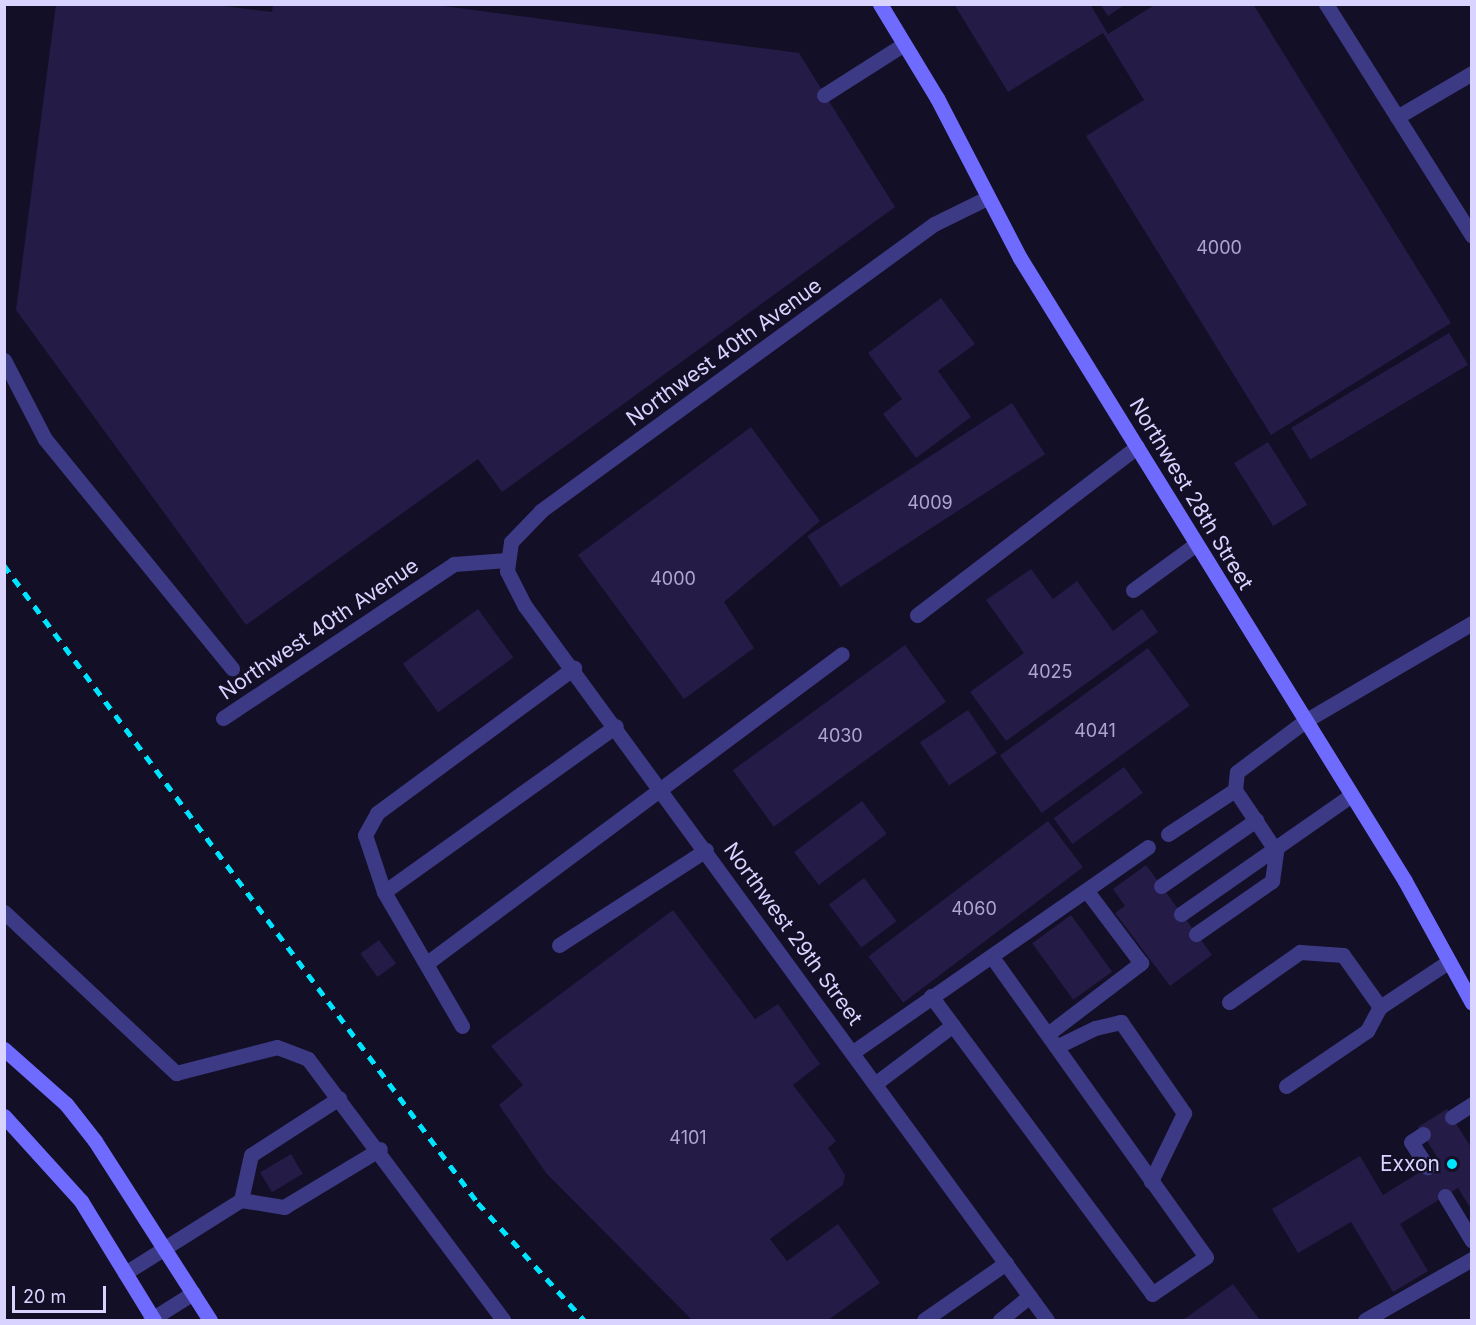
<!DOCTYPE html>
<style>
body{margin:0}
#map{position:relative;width:1476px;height:1325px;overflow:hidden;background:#130f26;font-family:Inter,sans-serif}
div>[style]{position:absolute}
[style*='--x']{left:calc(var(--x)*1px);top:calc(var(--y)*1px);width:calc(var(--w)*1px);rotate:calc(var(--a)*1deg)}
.building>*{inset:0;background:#241b47;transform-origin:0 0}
.lane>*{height:15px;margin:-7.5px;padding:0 7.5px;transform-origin:7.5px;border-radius:7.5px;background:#3d3a85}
.street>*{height:15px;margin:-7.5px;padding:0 7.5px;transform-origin:7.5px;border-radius:7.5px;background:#3d3a85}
.secondary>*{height:15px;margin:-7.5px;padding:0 7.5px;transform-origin:7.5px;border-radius:7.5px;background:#6f6bff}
.rail>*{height:4.5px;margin-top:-2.25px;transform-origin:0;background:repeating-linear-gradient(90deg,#00e5ff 0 9px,transparent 0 17px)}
.dots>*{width:16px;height:16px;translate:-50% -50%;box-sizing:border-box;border:3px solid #130f26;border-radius:50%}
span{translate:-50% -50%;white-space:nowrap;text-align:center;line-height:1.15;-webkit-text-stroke:4.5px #130f26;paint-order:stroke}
.number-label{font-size:18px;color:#aca6d1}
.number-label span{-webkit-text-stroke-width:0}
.street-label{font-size:21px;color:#d9d4ff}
.poi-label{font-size:21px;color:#d9d4ff}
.right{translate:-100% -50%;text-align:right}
.frame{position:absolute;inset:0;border:6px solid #d9d4ff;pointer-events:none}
.scale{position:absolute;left:12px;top:1286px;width:94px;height:27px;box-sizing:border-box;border:3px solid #d9d4ff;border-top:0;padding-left:8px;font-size:18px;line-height:21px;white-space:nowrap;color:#d9d4ff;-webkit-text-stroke:4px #130f26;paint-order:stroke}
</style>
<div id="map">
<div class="building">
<i style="clip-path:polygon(56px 4px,208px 4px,272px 12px,273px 4px,428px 4px,799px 53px,895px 207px,502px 492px,478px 459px,246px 625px,16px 310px)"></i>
<i style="clip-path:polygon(954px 4px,1090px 4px,1108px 34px,1156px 4px,1253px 4px,1451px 323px,1271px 435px,1086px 136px,1144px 100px,1103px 33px,1008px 92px)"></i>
<i style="clip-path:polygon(1100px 4px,1126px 4px,1108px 16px)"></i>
<i style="clip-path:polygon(941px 298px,975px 344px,938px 371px,971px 417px,916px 458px,883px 414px,902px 399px,868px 353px)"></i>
<i style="left:1449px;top:333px;width:37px;height:184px;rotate:59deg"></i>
<i style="left:1012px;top:403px;width:61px;height:244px;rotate:57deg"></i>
<i style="clip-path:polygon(751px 427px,820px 521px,724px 602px,754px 648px,684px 699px,578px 555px)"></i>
<i style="left:1268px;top:442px;width:74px;height:40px;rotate:58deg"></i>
<i style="clip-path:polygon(1031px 569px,1053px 599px,1077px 581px,1113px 631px,1142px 609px,1158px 632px,1006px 741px,970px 692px,1024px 653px,986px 600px)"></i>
<i style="left:478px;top:609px;width:60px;height:93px;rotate:54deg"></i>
<i style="left:905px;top:645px;width:70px;height:213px;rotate:54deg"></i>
<i style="left:1148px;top:648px;width:71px;height:183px;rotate:54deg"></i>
<i style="left:968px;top:710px;width:52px;height:58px;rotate:56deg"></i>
<i style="left:1124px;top:767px;width:32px;height:87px;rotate:54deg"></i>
<i style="left:862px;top:801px;width:41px;height:85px;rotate:53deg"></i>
<i style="left:1048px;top:821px;width:58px;height:225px;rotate:53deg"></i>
<i style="clip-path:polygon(1146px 865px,1212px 955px,1170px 986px,1115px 913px,1125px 906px,1113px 889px)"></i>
<i style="left:864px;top:878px;width:54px;height:44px;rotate:53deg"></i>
<i style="clip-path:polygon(673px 910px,755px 1019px,778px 1004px,820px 1064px,793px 1085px,836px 1141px,828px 1148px,845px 1175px,843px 1185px,770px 1239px,787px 1261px,838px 1224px,880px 1283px,828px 1320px,692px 1320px,546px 1173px,499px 1105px,523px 1085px,491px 1046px)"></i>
<i style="left:1071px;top:915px;width:70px;height:48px;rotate:54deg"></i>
<i style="left:379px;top:940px;width:29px;height:23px;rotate:54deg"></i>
<i style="clip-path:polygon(1447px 1109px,1472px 1149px,1472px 1211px,1458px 1188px,1400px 1224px,1428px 1271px,1393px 1292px,1351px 1222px,1298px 1253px,1272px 1209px,1360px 1156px,1383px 1195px,1439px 1160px,1418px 1127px)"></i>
<i style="left:291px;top:1154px;width:23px;height:36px;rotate:59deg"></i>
<i style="clip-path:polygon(1233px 1284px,1260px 1320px,1183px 1320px)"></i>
</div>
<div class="lane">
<i style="--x:824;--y:95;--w:95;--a:-32.5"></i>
<i style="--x:1397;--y:117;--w:87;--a:-30.4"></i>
<i style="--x:4;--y:360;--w:89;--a:62.6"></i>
<i style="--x:45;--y:439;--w:296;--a:50.8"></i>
<i style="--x:1133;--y:590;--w:78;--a:-36.1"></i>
<i style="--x:917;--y:615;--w:277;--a:-37.4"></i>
<i style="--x:1168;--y:834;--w:80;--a:-33.3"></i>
<i style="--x:1161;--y:886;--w:116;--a:-34.8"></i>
<i style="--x:384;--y:892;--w:285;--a:-35.6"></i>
<i style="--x:4;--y:912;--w:236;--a:43.1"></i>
<i style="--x:176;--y:1073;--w:104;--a:-14.4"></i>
<i style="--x:277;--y:1047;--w:33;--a:21"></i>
<i style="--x:308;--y:1059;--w:326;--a:53.2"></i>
<i style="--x:1181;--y:914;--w:206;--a:-34.9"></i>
<i style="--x:1196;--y:934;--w:93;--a:-34.9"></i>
<i style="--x:1272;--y:881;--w:30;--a:-82"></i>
<i style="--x:1276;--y:851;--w:73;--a:-123.9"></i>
<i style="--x:1235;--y:790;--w:18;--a:-84"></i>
<i style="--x:1237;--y:772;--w:85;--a:-36.9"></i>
<i style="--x:1305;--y:721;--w:194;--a:-30.4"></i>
<i style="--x:559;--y:945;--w:175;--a:-32.9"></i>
<i style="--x:427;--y:963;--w:517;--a:-36.67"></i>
<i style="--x:931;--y:996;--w:371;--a:53.4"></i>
<i style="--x:1152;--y:1294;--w:65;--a:-34.4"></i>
<i style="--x:1206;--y:1257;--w:369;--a:-125.5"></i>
<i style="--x:1229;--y:1002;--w:87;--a:-35.2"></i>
<i style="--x:1300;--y:952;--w:43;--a:4"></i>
<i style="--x:1343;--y:955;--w:64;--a:54.6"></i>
<i style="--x:1380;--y:1007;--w:82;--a:-33.5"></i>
<i style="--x:462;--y:1026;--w:155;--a:-120.2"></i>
<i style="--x:384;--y:892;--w:60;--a:-108.4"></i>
<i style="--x:365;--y:835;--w:25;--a:-61"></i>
<i style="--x:377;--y:813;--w:245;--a:-36.4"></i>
<i style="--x:1049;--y:1033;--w:116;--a:-37.3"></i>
<i style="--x:1141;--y:963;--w:91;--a:-127"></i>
<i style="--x:1058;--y:1046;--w:41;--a:-25.9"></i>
<i style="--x:1095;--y:1028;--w:27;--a:-13"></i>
<i style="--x:1121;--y:1022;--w:111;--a:55.3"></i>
<i style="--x:1184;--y:1113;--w:76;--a:115.9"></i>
<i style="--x:853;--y:1052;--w:359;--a:-34.8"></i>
<i style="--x:876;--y:1083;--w:96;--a:-37"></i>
<i style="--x:1286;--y:1086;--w:98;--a:-34.2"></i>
<i style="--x:1367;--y:1031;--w:27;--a:-62"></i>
<i style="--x:1452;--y:1117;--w:24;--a:-33"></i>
<i style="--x:1423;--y:1134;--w:14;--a:146"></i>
<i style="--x:1411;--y:1142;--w:30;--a:57"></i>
<i style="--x:1445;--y:1196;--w:52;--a:59"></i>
<i style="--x:241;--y:1200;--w:46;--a:-77.5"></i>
<i style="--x:251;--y:1155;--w:105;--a:-32.9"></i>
<i style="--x:125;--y:1273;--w:137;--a:-32.2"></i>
<i style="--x:241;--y:1200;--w:44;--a:9.2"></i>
<i style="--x:284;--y:1207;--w:112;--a:-31.1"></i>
<i style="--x:150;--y:1320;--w:51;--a:-32.1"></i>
<i style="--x:924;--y:1320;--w:100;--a:-34.8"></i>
<i style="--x:1000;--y:1320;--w:38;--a:-39"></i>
<i style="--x:1365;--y:1320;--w:123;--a:-29.7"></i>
</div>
<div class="street">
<i style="--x:1326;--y:4;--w:274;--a:57.8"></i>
<i style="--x:987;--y:198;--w:59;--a:153.9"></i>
<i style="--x:934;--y:224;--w:487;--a:143.9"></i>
<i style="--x:541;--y:511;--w:43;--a:134.1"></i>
<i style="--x:511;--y:542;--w:29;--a:98"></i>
<i style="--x:507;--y:571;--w:39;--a:63"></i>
<i style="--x:525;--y:606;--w:884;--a:53.83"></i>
<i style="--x:223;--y:718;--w:278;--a:-33.7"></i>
<i style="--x:454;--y:564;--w:53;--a:-4.3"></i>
</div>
<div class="secondary">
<i style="--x:880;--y:4;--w:110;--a:58.8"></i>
<i style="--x:937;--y:98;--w:180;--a:62.6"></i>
<i style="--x:1020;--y:258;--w:732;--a:58.28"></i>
<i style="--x:1405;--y:881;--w:139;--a:61.2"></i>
<i style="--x:4;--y:1049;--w:83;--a:41.6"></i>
<i style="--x:66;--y:1104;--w:47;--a:51.9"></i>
<i style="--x:95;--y:1141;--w:213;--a:57.3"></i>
<i style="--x:4;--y:1116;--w:115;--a:47.8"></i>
<i style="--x:81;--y:1201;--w:140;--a:58.5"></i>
</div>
<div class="rail">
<i style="--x:4;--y:565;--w:795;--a:53.39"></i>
<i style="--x:478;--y:1203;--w:158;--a:47.8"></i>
</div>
<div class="dots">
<i style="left:1452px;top:1164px;background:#00e5ff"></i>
</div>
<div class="number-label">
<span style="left:1219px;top:248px">4000</span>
<span style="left:930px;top:503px">4009</span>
<span style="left:673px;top:579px">4000</span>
<span style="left:1050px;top:672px">4025</span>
<span style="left:1095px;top:731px">4041</span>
<span style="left:840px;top:736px">4030</span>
<span style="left:974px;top:909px">4060</span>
<span style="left:688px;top:1138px">4101</span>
</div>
<div class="street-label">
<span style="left:724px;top:352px;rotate:-36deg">Northwest 40th Avenue</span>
<span style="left:1191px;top:494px;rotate:59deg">Northwest 28th Street</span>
<span style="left:319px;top:629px;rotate:-34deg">Northwest 40th Avenue</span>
<span style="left:793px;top:934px;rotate:54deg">Northwest 29th Street</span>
</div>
<div class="poi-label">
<span class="right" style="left:1440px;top:1164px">Exxon</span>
</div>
<div class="frame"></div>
<div class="scale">20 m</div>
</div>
